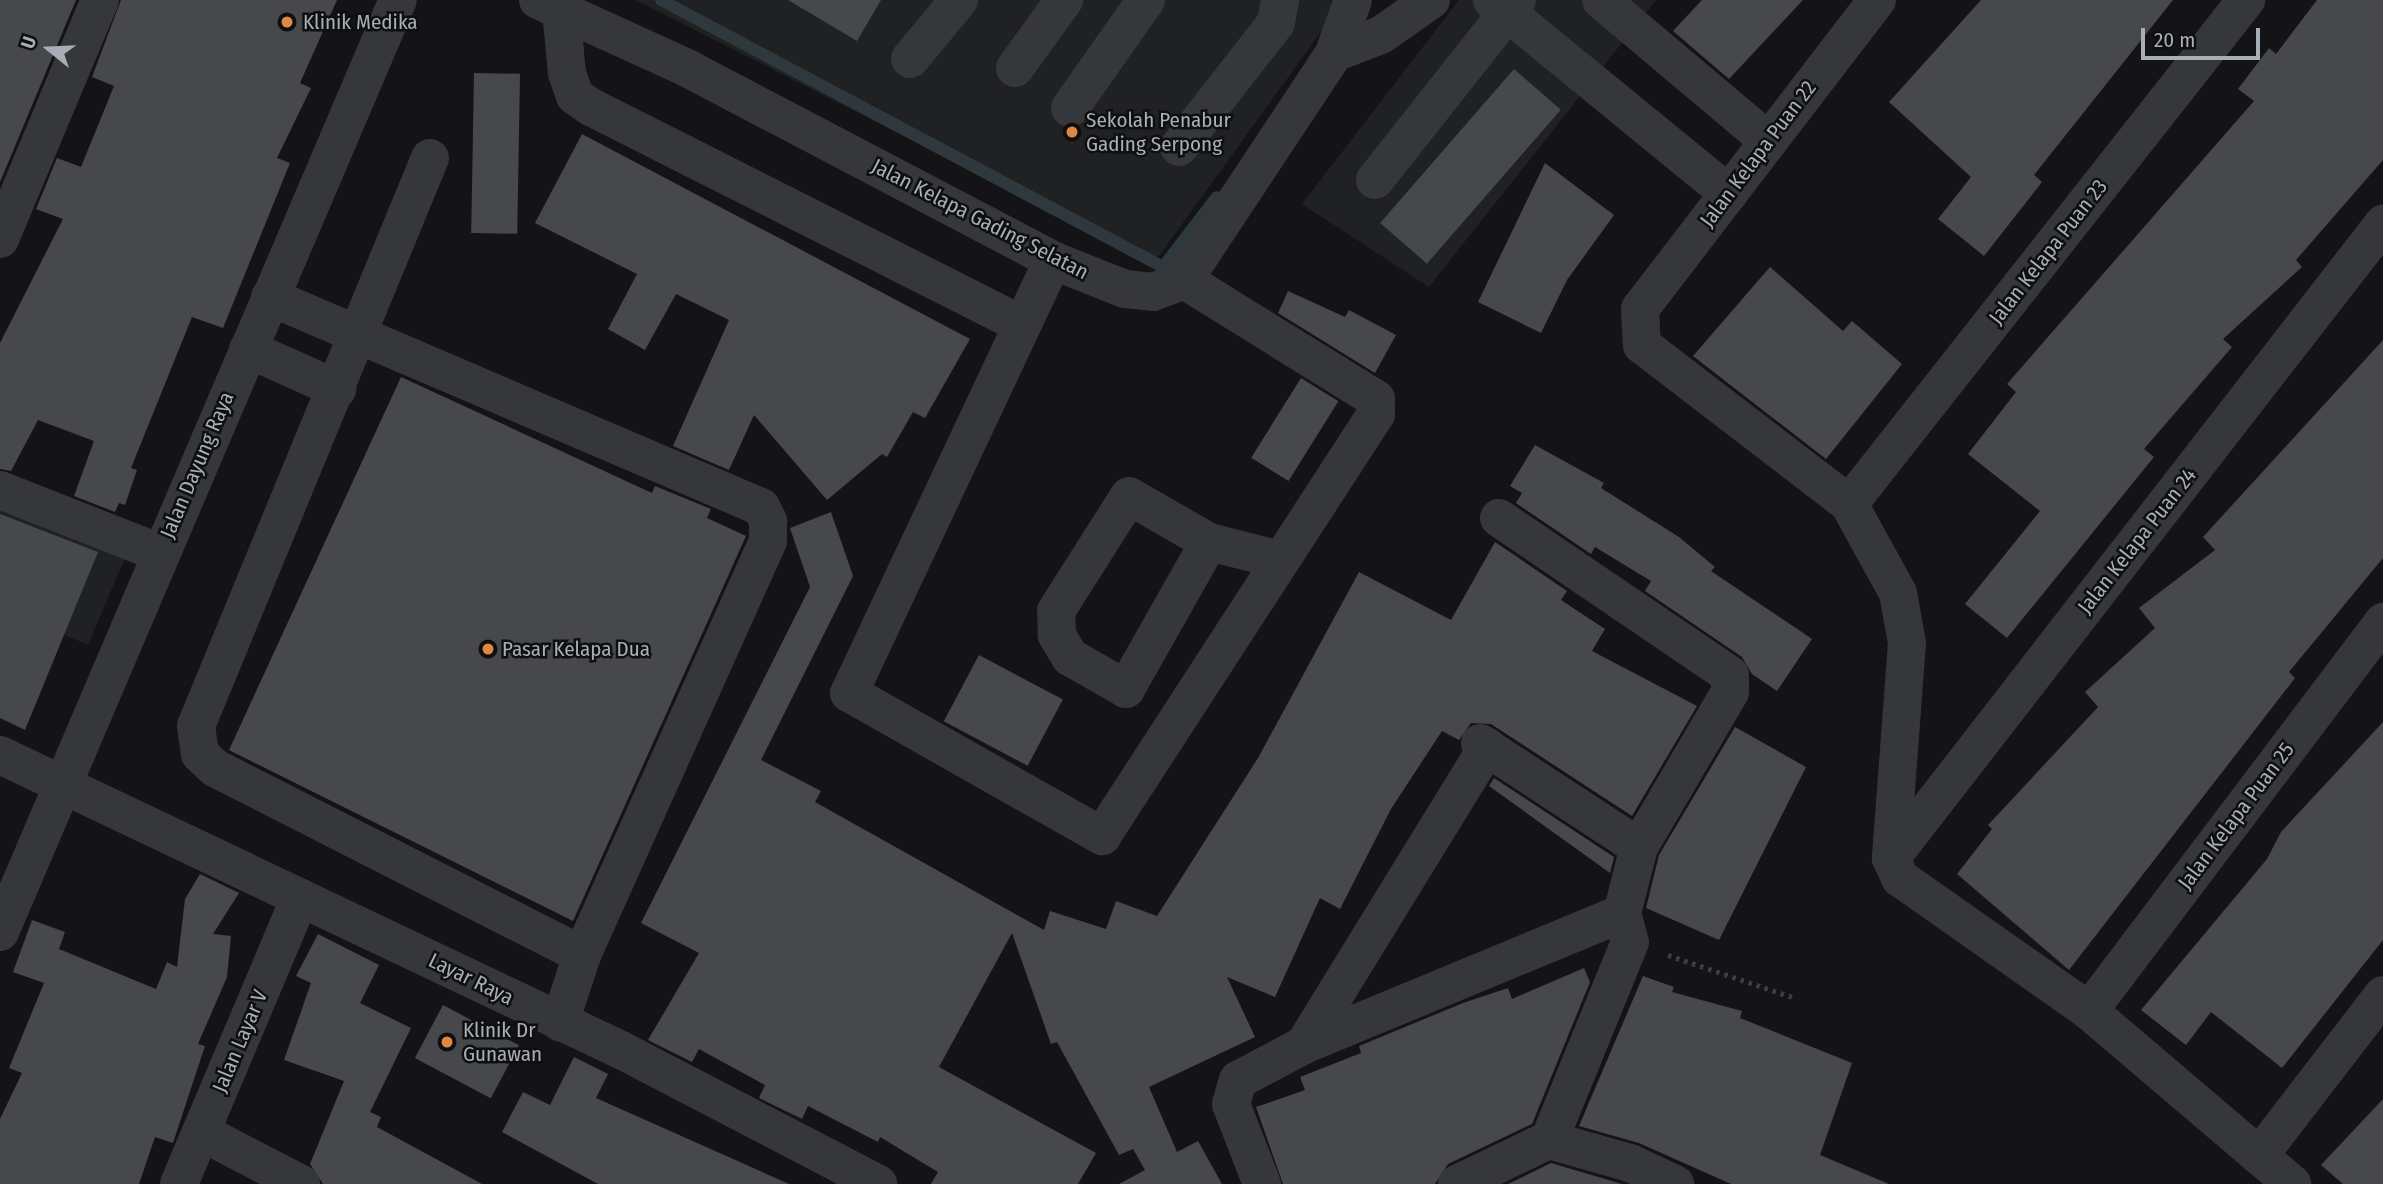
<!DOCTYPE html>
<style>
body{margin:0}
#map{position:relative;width:2383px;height:1184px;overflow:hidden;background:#141416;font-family:"Fira Sans Condensed",sans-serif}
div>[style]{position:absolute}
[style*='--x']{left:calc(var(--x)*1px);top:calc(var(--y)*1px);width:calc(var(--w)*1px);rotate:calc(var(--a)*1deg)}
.built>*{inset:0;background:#202123}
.stream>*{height:12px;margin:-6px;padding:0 6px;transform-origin:6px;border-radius:6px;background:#2f393d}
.building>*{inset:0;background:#46484b;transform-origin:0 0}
.path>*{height:4.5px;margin-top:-2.25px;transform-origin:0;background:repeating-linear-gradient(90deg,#3c3e41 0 3.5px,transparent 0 8.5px)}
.minor>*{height:38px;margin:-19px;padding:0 19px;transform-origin:19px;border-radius:19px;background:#36373a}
.dots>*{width:19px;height:19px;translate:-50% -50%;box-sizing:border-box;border:4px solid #0f0f11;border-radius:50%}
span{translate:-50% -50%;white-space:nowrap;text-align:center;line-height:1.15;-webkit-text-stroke:5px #0f0f11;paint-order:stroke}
.poi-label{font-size:21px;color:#a7aeb5}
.left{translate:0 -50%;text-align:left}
.street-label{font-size:21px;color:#a7aeb5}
.north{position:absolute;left:14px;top:14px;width:70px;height:70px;-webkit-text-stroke:5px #0f0f11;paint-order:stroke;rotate:288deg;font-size:19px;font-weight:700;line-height:28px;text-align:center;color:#a7aeb5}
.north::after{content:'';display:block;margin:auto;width:24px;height:32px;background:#a7aeb5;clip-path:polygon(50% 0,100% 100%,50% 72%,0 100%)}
.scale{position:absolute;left:2141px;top:28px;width:119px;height:32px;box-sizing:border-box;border:4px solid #a7aeb5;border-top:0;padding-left:9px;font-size:21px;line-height:24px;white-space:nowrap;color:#a7aeb5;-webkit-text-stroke:5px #0f0f11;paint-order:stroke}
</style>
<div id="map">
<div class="built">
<i style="clip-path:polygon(636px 0,1344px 0,1154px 263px)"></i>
<i style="clip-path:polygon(1459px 0,1656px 0,1429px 287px,1302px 204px)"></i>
<i style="clip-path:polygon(0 490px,130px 546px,88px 645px,0 607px)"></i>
</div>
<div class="stream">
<i style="--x:661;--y:0;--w:569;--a:28.01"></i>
<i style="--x:1163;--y:267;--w:88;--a:-52.4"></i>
</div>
<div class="building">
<i style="clip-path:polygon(0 0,76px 0,0 182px)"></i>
<i style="clip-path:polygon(121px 0,337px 0,300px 83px,311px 88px,277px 158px,290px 163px,223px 328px,192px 317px,131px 468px,137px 470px,125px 505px,119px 503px,115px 512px,74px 496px,94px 441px,38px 420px,11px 471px,0 469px,0 343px,63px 219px,36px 209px,57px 158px,81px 167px,114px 86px,92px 77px)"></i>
<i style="clip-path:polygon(788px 0,881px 0,857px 41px)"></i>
<i style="clip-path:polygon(1702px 0,1803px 0,1729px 79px,1673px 31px)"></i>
<i style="clip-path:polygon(1981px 0,2173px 0,2034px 175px,2042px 182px,1984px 256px,1938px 219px,1971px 177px,1889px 102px)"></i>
<i style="clip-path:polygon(2317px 0,2383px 0,2383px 160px,2296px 260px,2302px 267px,2223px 339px,2232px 347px,2144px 449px,2154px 457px,2007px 638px,1965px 604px,2040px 511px,1968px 454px,2016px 392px,2007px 384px,2254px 101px,2238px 89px,2269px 48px,2276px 54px)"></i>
<i style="left:1514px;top:69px;width:62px;height:204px;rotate:41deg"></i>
<i style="left:474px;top:73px;width:46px;height:160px;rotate:1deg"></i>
<i style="clip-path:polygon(582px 134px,970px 339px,925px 418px,913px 412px,887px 457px,882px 454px,827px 500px,754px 415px,729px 470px,673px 446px,729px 320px,676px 294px,645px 350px,608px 329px,637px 274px,535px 223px)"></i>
<i style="clip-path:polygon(1545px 163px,1614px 215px,1567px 280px,1541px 333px,1478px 302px)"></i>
<i style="clip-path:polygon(1770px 267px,1843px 331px,1852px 321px,1902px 364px,1826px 459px,1693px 356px)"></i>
<i style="clip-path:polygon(1288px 291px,1345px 317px,1349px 310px,1396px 335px,1375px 373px,1278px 313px)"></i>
<i style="clip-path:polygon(2383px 340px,2383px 558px,2289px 672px,2295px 678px,2069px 970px,1957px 874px,1992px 829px,1988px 825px,2098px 707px,2085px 692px,2155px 628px,2139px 608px,2215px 550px,2203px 537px)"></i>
<i style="clip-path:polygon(401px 377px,652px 493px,655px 486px,711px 509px,707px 518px,746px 536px,573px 921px,229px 750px)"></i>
<i style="left:1301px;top:378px;width:44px;height:94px;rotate:32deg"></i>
<i style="clip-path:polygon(1535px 445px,1604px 483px,1601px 488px,1679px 537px,1715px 567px,1711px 571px,1812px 639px,1777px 691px,1752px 674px,1742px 657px,1645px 591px,1651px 581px,1595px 547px,1591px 554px,1516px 503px,1522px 493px,1510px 486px)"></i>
<i style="clip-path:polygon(831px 512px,853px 576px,761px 760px,821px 791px,815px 802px,1044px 930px,1050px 911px,1106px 929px,1116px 901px,1157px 916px,1258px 758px,1359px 572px,1451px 620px,1495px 542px,1567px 591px,1561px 600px,1605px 629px,1592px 651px,1697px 706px,1632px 816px,1491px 724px,1471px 723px,1459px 740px,1442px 731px,1391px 809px,1340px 909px,1320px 898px,1275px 997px,1227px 977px,1255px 1037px,1149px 1087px,1177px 1152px,1198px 1141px,1222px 1184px,1119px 1184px,1145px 1170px,1133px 1149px,1119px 1155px,1057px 1042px,1051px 1044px,1012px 933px,939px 1067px,1096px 1153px,1078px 1184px,931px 1184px,938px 1172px,880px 1137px,878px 1142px,808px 1106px,802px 1119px,759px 1098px,765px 1085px,699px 1049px,692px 1062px,648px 1040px,699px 953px,641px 923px,810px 587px,790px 528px)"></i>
<i style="clip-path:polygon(0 514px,98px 552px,25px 730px,0 718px)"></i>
<i style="left:979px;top:655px;width:95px;height:75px;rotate:28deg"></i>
<i style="clip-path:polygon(2383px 722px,2383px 940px,2282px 1068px,2211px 1012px,2186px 1045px,2141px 1010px,2267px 859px,2281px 832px)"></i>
<i style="clip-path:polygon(1735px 727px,1806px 767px,1719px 940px,1646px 908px,1659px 855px)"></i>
<i style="clip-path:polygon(1494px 778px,1614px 857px,1610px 873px,1489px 786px)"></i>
<i style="clip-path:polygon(200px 874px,239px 893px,213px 934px,231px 936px,227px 977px,198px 1044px,205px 1046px,173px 1143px,155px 1137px,139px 1184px,0 1184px,0 1119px,22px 1073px,9px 1068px,44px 983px,13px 972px,32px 920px,65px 932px,59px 949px,156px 989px,167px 962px,177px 967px,185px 899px)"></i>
<i style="clip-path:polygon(318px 934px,379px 965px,360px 1003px,411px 1028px,370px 1112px,381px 1117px,377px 1127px,482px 1184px,323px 1184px,310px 1164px,344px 1081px,284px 1060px,311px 983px,296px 976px)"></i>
<i style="clip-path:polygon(1584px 968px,1590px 982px,1532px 1124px,1448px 1164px,1435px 1184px,1283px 1184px,1256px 1107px,1305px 1090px,1300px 1077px,1361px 1053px,1359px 1046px,1463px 1003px,1508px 988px,1512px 999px)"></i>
<i style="clip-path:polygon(1643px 976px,1674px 987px,1672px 992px,1742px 1011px,1740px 1018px,1852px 1063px,1820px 1155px,1889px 1184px,1731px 1184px,1639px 1143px,1579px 1126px)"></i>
<i style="left:443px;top:1005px;width:86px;height:60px;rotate:28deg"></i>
<i style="clip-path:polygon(574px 1057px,608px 1074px,596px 1098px,789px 1184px,598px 1184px,502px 1132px,523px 1092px,550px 1105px)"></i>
<i style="clip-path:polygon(2383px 1099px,2383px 1184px,2343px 1184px,2321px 1165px)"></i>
<i style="clip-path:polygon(1551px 1163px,1622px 1184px,1623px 1184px,1508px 1184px)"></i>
</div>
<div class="path">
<i style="--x:1668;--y:955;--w:131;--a:18.7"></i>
</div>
<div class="minor">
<i style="--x:538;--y:0;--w:164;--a:24.5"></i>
<i style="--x:687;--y:68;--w:418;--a:27.7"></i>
<i style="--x:1057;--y:262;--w:73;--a:21.7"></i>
<i style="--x:1125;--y:289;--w:28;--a:6"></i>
<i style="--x:1153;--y:292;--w:33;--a:-21"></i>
<i style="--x:1184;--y:280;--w:272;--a:-56.5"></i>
<i style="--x:1334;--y:53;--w:56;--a:-70.3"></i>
<i style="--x:1492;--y:0;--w:306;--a:39.3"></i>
<i style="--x:1601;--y:0;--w:217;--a:40.1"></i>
<i style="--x:1877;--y:0;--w:389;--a:127.5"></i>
<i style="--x:1640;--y:309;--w:36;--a:87"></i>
<i style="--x:1642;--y:345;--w:261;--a:37.5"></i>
<i style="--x:1849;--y:504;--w:102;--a:61.2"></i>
<i style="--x:1898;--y:593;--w:51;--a:79.8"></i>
<i style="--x:1907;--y:643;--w:216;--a:94.3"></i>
<i style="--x:1891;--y:858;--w:22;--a:66"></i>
<i style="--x:1900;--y:878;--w:231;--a:35.1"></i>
<i style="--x:2089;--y:1011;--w:267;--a:40.4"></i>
<i style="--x:561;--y:10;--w:63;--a:84.6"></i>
<i style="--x:567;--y:73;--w:24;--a:71"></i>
<i style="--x:575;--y:96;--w:19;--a:35"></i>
<i style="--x:591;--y:107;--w:479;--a:26.8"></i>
<i style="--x:1334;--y:53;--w:50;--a:-21"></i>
<i style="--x:1381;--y:35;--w:61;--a:-35"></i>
<i style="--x:910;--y:59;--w:77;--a:-50.3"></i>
<i style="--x:1015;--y:68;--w:84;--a:-54.2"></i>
<i style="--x:1070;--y:108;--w:132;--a:-54.9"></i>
<i style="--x:1179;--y:147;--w:157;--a:-52"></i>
<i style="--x:1276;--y:23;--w:23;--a:-80"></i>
<i style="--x:430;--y:158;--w:614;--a:112.39"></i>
<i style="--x:196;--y:726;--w:28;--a:82"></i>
<i style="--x:200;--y:754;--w:21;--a:43"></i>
<i style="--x:215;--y:768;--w:412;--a:27"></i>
<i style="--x:1375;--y:180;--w:229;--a:-51.7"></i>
<i style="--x:0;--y:239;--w:259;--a:-67.3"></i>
<i style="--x:1053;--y:260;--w:479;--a:115.2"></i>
<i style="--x:849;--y:693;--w:291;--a:29.5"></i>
<i style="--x:1102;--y:836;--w:503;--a:-57"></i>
<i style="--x:1376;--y:414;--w:15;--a:-90"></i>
<i style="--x:1376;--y:399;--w:226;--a:-148.2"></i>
<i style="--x:270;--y:297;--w:534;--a:23.16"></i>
<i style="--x:761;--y:507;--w:16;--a:63"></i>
<i style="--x:768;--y:521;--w:20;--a:90"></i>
<i style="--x:768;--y:541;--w:454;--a:114.2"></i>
<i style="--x:582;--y:955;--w:71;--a:108.2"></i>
<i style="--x:248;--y:349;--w:98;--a:24.2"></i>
<i style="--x:0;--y:490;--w:172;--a:21.5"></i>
<i style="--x:1849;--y:504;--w:642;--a:-51.77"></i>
<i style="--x:1499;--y:518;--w:279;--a:34.2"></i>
<i style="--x:1730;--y:675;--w:17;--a:90"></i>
<i style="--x:1730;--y:692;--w:180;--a:120.4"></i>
<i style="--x:1639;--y:847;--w:68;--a:104.4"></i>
<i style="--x:1209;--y:542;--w:169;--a:119.5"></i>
<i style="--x:1126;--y:689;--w:64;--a:-150.3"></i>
<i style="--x:1070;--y:657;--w:26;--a:-121"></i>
<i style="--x:1057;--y:635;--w:24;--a:-92"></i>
<i style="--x:1056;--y:611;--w:136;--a:-57.6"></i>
<i style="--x:1129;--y:496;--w:92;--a:29.9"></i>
<i style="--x:1209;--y:542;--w:74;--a:14"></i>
<i style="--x:1480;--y:743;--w:190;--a:33.2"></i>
<i style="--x:0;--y:755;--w:688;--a:25.41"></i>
<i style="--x:621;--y:1050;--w:290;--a:27.5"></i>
<i style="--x:1891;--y:858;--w:803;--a:-52.19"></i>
<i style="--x:0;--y:932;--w:1013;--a:-66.88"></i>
<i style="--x:2089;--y:1011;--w:488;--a:-52.9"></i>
<i style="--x:1304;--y:1045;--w:350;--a:-58.4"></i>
<i style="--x:201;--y:1132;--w:113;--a:27.5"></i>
<i style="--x:2259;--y:1156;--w:203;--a:-52.4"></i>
<i style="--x:179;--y:1184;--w:311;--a:-67.1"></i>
<i style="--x:1262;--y:1184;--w:86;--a:-111.2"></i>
<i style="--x:1231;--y:1104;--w:25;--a:-74"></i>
<i style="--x:1238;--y:1080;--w:75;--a:-27.9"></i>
<i style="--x:1304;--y:1045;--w:344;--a:-22.5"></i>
<i style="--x:1622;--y:913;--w:30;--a:75"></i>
<i style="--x:1630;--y:942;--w:214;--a:112.2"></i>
<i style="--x:1457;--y:1184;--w:102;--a:-25.6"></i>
<i style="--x:1549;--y:1140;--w:84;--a:15.9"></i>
<i style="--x:1630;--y:1163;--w:50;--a:25"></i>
</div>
<div class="dots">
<i style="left:287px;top:22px;background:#e08742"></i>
<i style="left:1072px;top:132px;background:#e08742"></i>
<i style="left:488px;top:649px;background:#e08742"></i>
<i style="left:447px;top:1042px;background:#e08742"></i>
</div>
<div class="poi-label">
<span class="left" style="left:303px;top:22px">Klinik Medika</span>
<span class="left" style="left:1086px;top:132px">Sekolah Penabur<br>Gading Serpong</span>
<span class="left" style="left:502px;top:649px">Pasar Kelapa Dua</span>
<span class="left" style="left:463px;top:1042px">Klinik Dr<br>Gunawan</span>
</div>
<div class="street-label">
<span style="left:1758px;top:154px;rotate:-53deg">Jalan Kelapa Puan 22</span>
<span style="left:980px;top:219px;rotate:27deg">Jalan Kelapa Gading Selatan</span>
<span style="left:2048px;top:252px;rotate:-52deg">Jalan Kelapa Puan 23</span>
<span style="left:197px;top:465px;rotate:-67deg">Jalan Dayung Raya</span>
<span style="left:2137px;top:541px;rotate:-52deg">Jalan Kelapa Puan 24</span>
<span style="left:2236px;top:816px;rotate:-53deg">Jalan Kelapa Puan 25</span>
<span style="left:471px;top:979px;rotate:26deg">Layar Raya</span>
<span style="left:240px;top:1041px;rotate:-67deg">Jalan Layar V</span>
</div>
<div class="north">U</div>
<div class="scale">20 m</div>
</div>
